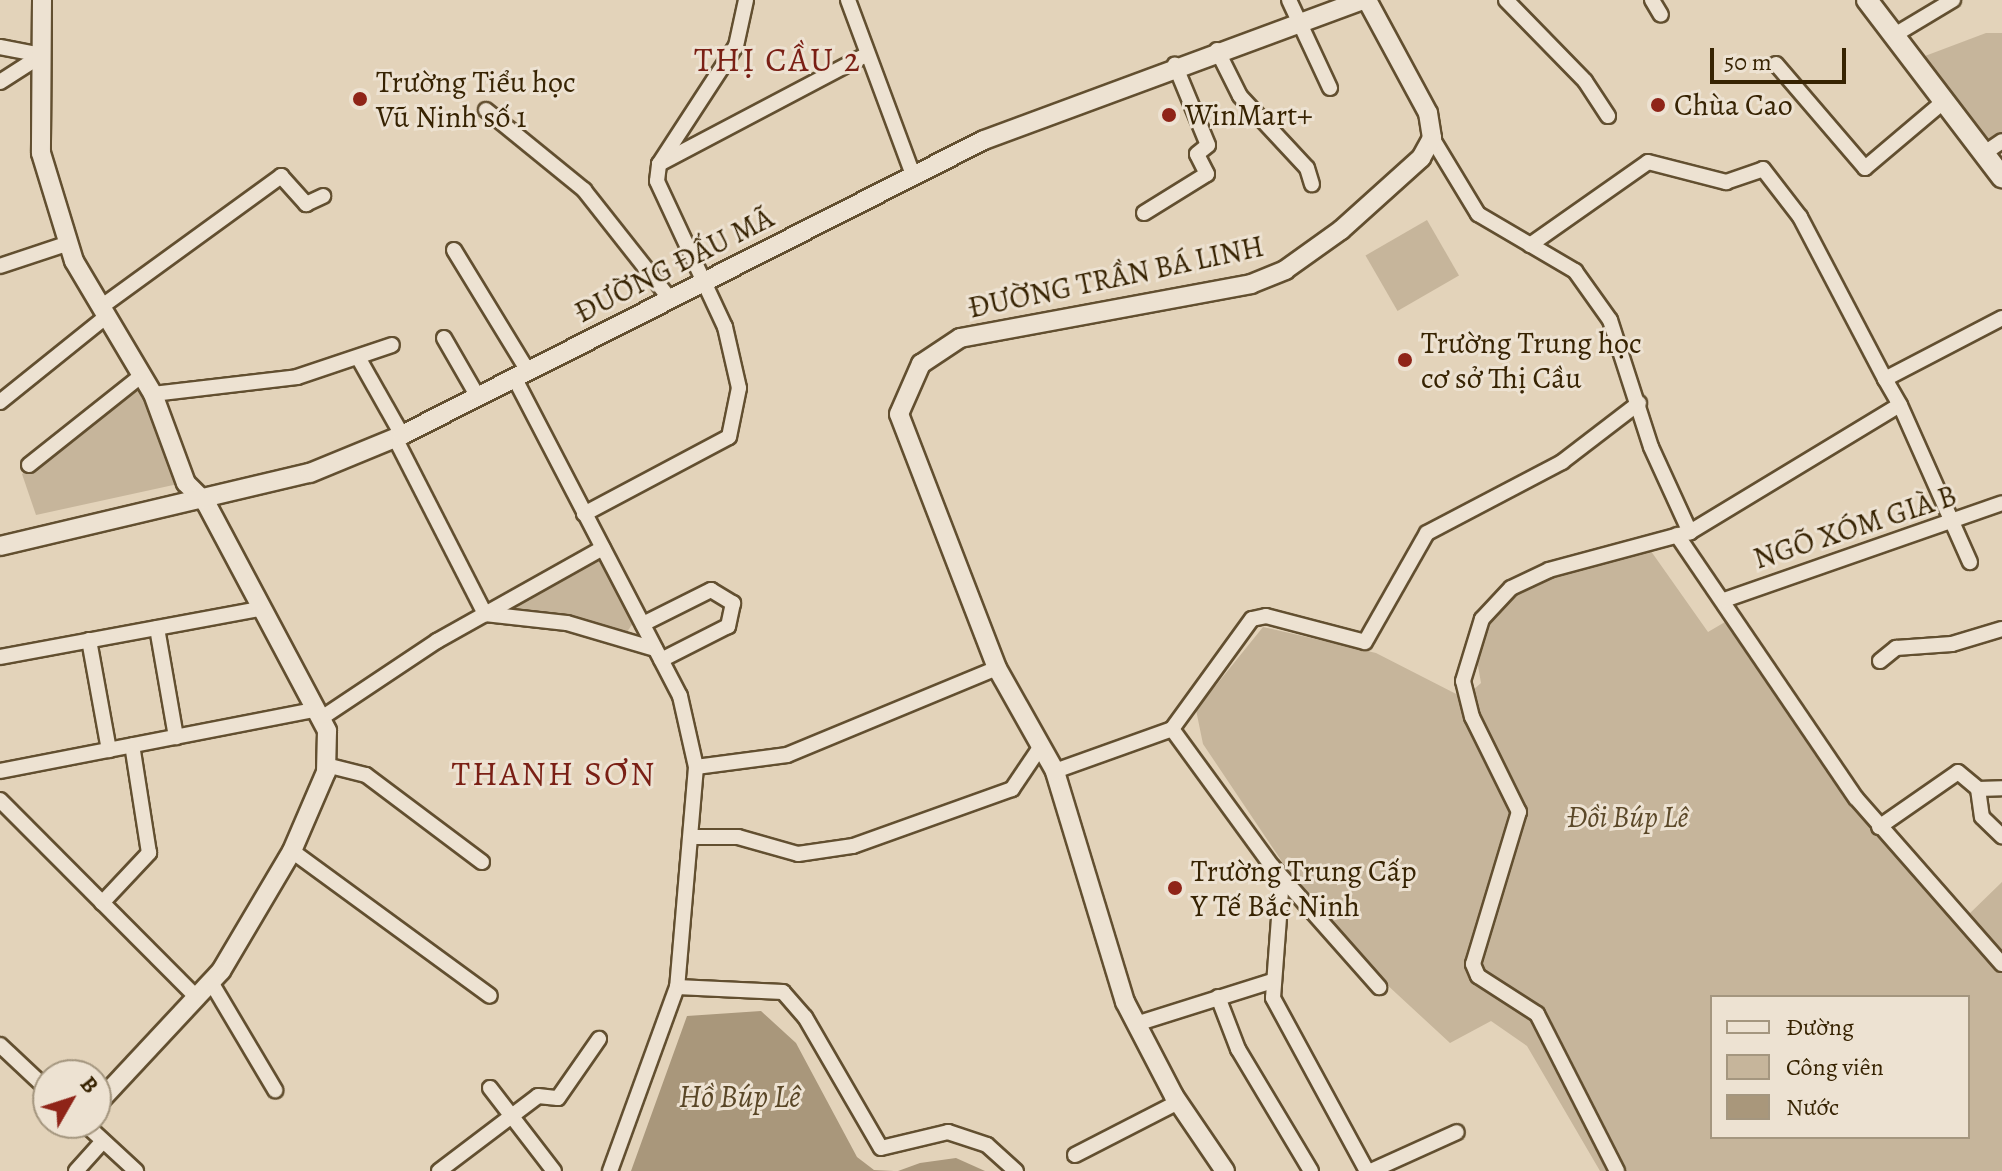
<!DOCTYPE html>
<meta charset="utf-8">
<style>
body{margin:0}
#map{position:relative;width:2002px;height:1171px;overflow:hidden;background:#e3d3ba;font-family:Alegreya,serif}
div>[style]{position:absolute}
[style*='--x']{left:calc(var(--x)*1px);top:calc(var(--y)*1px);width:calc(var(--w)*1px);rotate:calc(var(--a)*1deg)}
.green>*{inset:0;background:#c6b59b;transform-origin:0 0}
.water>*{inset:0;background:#a9977b}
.roads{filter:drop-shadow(2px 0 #624f30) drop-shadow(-2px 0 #624f30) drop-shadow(0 2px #624f30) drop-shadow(0 -2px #624f30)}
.minor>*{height:14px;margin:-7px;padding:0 7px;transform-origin:7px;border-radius:7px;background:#ede2d2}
.tertiary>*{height:18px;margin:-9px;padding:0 9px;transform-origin:9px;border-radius:9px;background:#ede2d2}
.secondary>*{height:20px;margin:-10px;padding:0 10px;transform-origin:10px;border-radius:10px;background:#ede2d2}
.dots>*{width:22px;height:22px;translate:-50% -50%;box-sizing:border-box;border:4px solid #ede2d2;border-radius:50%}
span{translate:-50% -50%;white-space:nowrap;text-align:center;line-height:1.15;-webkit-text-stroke:6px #ede2d2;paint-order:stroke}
.poi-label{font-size:30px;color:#372302}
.left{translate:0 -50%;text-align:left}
.street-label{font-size:30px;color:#372302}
.park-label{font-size:30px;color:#5b4828;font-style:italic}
.water-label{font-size:32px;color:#594626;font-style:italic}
.quarter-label{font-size:34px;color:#7a1f14;letter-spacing:2px}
.legend{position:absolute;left:1710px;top:995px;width:260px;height:144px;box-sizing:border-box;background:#ede2d2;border:2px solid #a4967f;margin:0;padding:10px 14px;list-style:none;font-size:24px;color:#372302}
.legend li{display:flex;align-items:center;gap:16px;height:40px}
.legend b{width:40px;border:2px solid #a4967f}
.north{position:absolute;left:32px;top:1059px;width:80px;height:80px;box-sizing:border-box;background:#ede2d2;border:2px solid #a4967f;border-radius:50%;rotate:51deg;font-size:22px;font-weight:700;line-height:32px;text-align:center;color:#372302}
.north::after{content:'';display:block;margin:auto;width:28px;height:36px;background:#8f2418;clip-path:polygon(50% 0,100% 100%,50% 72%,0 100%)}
.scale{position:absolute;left:1710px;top:48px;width:136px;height:36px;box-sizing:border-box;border:4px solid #372302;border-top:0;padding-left:10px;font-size:24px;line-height:28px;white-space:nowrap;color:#372302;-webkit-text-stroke:6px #ede2d2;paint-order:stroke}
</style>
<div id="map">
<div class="green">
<i style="clip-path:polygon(1986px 33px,2002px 33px,2002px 134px,1989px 142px,1925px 56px)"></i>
<i style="left:1427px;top:220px;width:64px;height:71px;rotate:60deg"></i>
<i style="clip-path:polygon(142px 384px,178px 484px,36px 515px,22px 474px)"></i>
<i style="clip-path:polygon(evenodd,1641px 537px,1708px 632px,1737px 615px,1853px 797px,1966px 917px,2002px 882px,2002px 1171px,1600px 1171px,1527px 1046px,1491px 1021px,1450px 1043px,1384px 982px,1283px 863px,1203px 744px,1196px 710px,1263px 627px,1376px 653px,1464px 698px,1481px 683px,1474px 643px,1519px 574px,1641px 537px,1712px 997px,1968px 997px,1968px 1137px,1712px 1137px,1712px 997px)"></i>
<i style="clip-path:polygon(600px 559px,633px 623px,627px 632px,512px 607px)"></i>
</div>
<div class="water">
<i style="clip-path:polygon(761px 1011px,796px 1043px,857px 1157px,874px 1170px,894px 1171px,631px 1171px,687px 1016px)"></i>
<i style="clip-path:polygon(956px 1158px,985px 1171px,898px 1171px,920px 1163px)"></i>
</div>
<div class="roads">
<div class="minor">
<i style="--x:848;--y:0;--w:187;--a:69.6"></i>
<i style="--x:1289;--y:0;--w:97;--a:65"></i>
<i style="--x:1506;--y:0;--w:113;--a:45.7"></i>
<i style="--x:1585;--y:81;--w:42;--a:56.7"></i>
<i style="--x:1652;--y:0;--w:17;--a:59"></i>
<i style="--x:1893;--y:36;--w:70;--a:-31"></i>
<i style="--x:0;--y:47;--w:43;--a:10.8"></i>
<i style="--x:1217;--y:50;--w:51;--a:63.4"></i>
<i style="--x:1240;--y:96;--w:98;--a:47.1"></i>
<i style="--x:1307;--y:168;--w:17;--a:73"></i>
<i style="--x:1776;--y:64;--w:137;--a:49.4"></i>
<i style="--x:1865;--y:168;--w:102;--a:-40.2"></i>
<i style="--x:0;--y:82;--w:50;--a:-32.7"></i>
<i style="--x:486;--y:110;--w:127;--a:39.2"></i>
<i style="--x:584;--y:190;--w:139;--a:51.7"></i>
<i style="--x:1432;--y:138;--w:89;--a:58.8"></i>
<i style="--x:1478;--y:214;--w:113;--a:30.4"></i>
<i style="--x:1575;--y:271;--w:60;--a:54.5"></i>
<i style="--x:1610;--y:320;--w:133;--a:72.1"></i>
<i style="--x:1651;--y:447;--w:94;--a:65.4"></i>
<i style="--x:1690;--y:532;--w:245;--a:-31.2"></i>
<i style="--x:1900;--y:405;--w:30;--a:-120"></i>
<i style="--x:1885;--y:379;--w:132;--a:-27.5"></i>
<i style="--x:1983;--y:154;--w:23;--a:-34"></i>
<i style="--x:659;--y:164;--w:234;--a:-27.8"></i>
<i style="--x:1144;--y:213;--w:74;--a:-31.8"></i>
<i style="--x:1207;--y:174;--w:22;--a:-117"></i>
<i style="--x:1197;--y:154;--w:14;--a:-39"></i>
<i style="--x:1208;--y:145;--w:87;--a:-112.4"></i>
<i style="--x:1530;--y:245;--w:144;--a:-35.1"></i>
<i style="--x:1648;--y:162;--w:81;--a:14.4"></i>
<i style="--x:1726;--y:182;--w:39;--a:-19"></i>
<i style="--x:1763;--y:169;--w:61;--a:52.4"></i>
<i style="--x:1800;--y:217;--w:183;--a:62.3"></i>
<i style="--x:454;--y:250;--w:142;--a:58.6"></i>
<i style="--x:0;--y:266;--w:73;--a:-18.4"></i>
<i style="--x:101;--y:307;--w:223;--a:-36"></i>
<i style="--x:281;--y:176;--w:38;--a:48"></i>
<i style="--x:306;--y:204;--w:19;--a:-25"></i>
<i style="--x:444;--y:338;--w:68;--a:60"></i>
<i style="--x:359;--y:359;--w:87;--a:60.5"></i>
<i style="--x:515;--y:379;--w:357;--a:62.5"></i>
<i style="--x:680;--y:696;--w:73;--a:77.3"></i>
<i style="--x:696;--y:767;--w:221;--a:94.9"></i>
<i style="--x:677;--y:987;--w:196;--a:110"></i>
<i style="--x:153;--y:394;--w:145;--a:-6.7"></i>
<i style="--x:297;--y:377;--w:100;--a:-18.6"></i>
<i style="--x:0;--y:402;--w:137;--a:-38.8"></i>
<i style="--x:1900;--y:405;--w:172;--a:66"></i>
<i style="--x:395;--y:438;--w:198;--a:62.9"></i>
<i style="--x:485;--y:614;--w:82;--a:6.3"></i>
<i style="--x:567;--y:623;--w:92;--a:16.5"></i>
<i style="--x:29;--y:465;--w:144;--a:-38.5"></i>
<i style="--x:584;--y:514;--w:164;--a:-28"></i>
<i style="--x:729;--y:437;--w:50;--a:-78.5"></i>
<i style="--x:739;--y:388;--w:63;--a:-102.9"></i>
<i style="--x:725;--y:327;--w:161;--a:-115"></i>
<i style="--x:657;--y:181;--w:17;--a:-83"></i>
<i style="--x:659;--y:164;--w:141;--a:-56.9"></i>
<i style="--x:736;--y:46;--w:47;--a:-77.7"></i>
<i style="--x:1677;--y:535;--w:318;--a:55.8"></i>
<i style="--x:1856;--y:798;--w:221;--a:48.7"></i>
<i style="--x:1724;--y:600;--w:294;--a:-19.2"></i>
<i style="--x:643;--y:624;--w:76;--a:-26.6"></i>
<i style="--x:711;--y:590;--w:26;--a:31"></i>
<i style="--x:733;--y:603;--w:24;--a:102"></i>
<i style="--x:728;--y:626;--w:75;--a:153.1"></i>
<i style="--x:157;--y:628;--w:111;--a:80.1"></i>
<i style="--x:89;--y:640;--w:112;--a:79.7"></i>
<i style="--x:0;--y:657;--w:264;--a:-10.5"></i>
<i style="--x:1880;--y:661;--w:21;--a:-39"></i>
<i style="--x:1896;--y:648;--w:56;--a:-4.1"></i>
<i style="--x:1952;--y:644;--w:52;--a:-16.7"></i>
<i style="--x:320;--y:719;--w:141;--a:-33.7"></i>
<i style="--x:437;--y:641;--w:190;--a:-29.3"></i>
<i style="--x:1172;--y:729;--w:170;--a:53.9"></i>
<i style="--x:1272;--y:866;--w:162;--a:48.5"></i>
<i style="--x:326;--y:765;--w:41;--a:14"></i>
<i style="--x:366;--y:775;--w:145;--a:36.9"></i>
<i style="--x:696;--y:767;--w:92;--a:-7.5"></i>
<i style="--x:787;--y:755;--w:227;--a:-22.5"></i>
<i style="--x:0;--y:771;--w:321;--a:-11"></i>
<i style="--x:1055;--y:771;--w:124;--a:-19.7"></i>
<i style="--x:1172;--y:729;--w:136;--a:-54"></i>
<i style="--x:1252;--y:619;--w:14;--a:-12"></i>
<i style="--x:1266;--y:616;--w:102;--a:14.7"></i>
<i style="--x:1365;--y:642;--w:125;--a:-60.4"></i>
<i style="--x:1427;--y:533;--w:153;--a:-27.7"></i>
<i style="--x:1562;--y:462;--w:97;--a:-37.5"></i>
<i style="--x:1978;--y:789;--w:28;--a:82"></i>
<i style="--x:1982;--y:817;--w:28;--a:44"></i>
<i style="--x:0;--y:800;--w:279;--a:45.1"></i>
<i style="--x:1879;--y:827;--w:96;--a:-34.8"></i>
<i style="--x:1958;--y:772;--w:26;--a:40"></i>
<i style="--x:1978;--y:789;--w:24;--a:-2"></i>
<i style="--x:692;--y:837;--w:46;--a:0"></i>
<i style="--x:738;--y:837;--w:62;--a:15.8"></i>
<i style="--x:798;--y:854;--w:56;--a:-8.3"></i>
<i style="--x:853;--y:846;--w:169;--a:-19.7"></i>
<i style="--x:1012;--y:789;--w:52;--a:-56"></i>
<i style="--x:292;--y:851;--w:245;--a:36.2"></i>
<i style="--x:1282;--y:878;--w:120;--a:94.3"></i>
<i style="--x:1273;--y:998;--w:197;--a:61.5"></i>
<i style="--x:102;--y:903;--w:69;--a:-46.8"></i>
<i style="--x:149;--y:853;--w:109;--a:-98.9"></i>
<i style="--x:211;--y:982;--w:126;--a:59.3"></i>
<i style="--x:677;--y:987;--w:106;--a:2.7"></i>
<i style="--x:783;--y:992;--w:33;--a:49"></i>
<i style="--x:805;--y:1017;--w:151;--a:59.9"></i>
<i style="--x:881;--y:1148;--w:69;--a:-13.4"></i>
<i style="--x:948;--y:1132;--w:41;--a:18.4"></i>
<i style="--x:987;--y:1145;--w:39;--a:42"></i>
<i style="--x:1218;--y:997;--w:56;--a:69"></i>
<i style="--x:1238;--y:1049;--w:142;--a:59.1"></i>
<i style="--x:1136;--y:1024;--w:143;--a:-17.5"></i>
<i style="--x:0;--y:1045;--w:66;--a:43.2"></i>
<i style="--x:490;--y:1088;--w:105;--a:52.4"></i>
<i style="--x:84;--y:1123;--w:71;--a:42.7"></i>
<i style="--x:1075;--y:1155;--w:116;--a:-27.2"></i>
<i style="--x:76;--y:1171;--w:40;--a:-48"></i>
<i style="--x:439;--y:1171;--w:124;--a:-37.1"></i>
<i style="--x:538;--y:1096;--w:20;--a:6"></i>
<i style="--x:558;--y:1098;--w:72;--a:-55.2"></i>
<i style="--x:1371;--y:1171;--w:94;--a:-24.4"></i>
<i style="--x:1617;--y:1171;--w:176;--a:-117"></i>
<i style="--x:1537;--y:1014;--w:70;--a:-147.2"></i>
<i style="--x:1478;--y:976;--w:13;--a:-113"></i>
<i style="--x:1473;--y:964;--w:159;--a:-73.2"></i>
<i style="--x:1519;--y:812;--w:106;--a:-116.3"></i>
<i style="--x:1472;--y:717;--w:37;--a:-104"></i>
<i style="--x:1463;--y:681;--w:65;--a:-73"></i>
<i style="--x:1482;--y:619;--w:42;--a:-46.9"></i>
<i style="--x:1511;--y:588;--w:42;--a:-25.3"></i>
<i style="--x:1549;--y:570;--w:146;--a:-15.1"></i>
</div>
<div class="tertiary">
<i style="--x:42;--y:0;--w:153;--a:90.4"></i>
<i style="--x:41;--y:153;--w:113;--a:73"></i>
<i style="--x:74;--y:261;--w:155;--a:59.3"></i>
<i style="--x:153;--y:394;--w:95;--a:69.7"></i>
<i style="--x:186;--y:483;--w:28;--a:45"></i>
<i style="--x:206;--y:503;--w:258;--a:62"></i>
<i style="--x:327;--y:731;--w:41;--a:91.4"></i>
<i style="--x:326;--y:772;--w:86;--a:113.3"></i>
<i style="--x:292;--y:851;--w:139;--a:120.6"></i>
<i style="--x:221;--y:971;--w:183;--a:133"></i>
<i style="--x:0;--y:546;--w:318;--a:-13.3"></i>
<i style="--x:310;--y:473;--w:100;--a:-22.4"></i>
<i style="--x:402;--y:435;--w:652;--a:-26.88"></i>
<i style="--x:984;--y:140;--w:404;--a:-20.3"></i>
<i style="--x:1225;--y:1171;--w:91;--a:-124.2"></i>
<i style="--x:1174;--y:1096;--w:106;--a:-117.5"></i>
<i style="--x:1125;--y:1002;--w:241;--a:-106.9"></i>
<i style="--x:1055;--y:771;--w:118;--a:-119.4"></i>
<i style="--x:997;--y:668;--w:272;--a:-111.1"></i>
<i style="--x:899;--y:414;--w:55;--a:-66.3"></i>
<i style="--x:921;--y:364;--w:47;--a:-33.7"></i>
<i style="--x:960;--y:338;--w:296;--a:-10.5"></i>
<i style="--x:1251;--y:284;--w:37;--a:-22"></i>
<i style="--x:1285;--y:270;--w:69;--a:-35.5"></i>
<i style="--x:1341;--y:230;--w:108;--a:-42"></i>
<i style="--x:1421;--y:158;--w:23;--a:-61"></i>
<i style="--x:1432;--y:138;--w:25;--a:-99"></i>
<i style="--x:1428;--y:113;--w:128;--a:-118.4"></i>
</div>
<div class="secondary">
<i style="--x:1867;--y:0;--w:223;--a:52.7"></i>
</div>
</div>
<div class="dots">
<i style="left:360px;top:99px;background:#8f2418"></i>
<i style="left:1658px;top:105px;background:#8f2418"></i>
<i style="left:1169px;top:115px;background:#8f2418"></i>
<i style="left:1405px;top:360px;background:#8f2418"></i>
<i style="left:1175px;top:888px;background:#8f2418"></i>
</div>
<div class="poi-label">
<span class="left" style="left:376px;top:99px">Trường Tiểu học<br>Vũ Ninh số 1</span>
<span class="left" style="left:1674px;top:105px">Chùa Cao</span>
<span class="left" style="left:1185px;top:115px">WinMart+</span>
<span class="left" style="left:1421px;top:360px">Trường Trung học<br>cơ sở Thị Cầu</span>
<span class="left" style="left:1191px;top:888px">Trường Trung Cấp<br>Y Tế Bắc Ninh</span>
</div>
<div class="street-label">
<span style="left:674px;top:265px;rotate:-27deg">ĐƯỜNG ĐẤU MÃ</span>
<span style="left:1116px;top:277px;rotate:-12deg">ĐƯỜNG TRẦN BÁ LINH</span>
<span style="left:1855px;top:527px;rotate:-18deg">NGÕ XÓM GIÀ B</span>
</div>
<div class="park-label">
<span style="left:1627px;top:817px">Đồi Búp Lê</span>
</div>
<div class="water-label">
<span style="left:739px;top:1096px">Hồ Búp Lê</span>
</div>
<div class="quarter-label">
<span style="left:778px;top:60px">THỊ CẦU 2</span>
<span style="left:554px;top:774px">THANH SƠN</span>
</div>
<ul class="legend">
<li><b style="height:10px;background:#ede2d2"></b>Đường</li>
<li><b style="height:22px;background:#c6b59b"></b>Công viên</li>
<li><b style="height:22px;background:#a9977b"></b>Nước</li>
</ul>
<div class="north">B</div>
<div class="scale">50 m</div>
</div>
